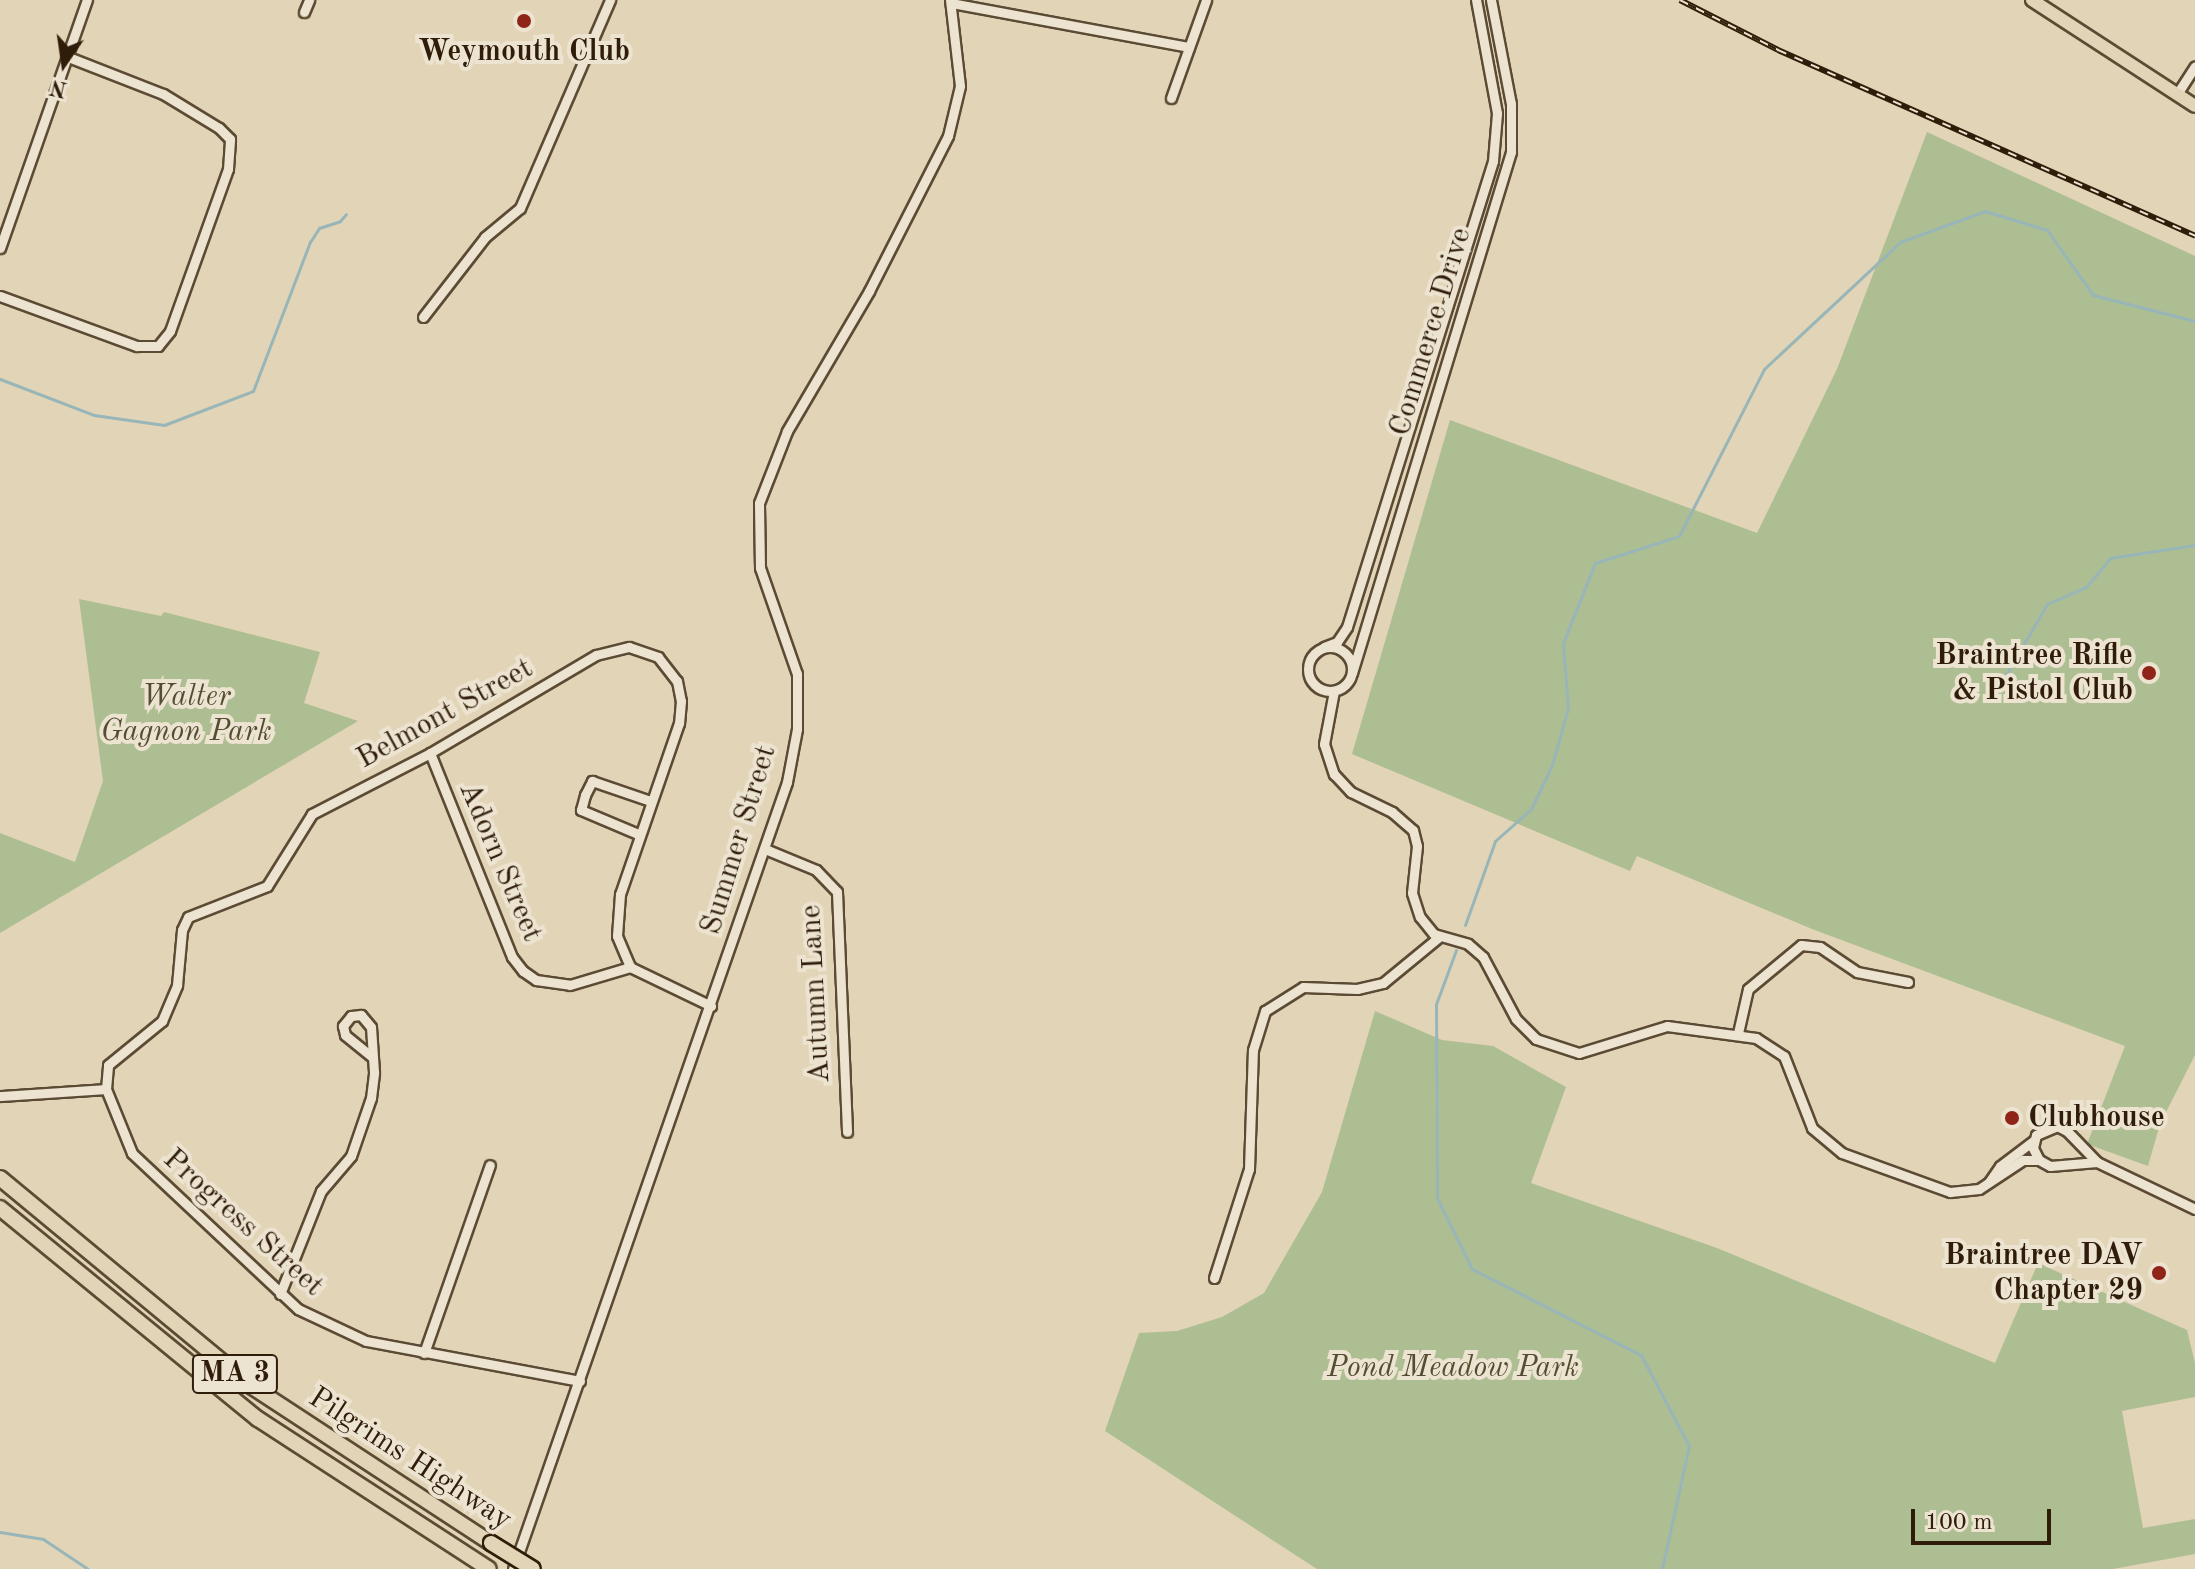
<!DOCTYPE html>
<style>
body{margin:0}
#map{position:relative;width:2195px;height:1569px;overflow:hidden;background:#e2d4b7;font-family:"Old Standard TT",serif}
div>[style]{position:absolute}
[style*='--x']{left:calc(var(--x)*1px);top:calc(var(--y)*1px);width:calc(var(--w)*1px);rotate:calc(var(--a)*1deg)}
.green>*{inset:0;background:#aebe93}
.stream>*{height:3px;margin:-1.5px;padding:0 1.5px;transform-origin:1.5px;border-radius:1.5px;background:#98b6b8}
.roads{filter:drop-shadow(2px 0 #5c4b34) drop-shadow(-2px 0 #5c4b34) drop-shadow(0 2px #5c4b34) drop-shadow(0 -2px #5c4b34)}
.minor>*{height:9px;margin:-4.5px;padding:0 4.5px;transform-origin:4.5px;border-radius:4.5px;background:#ece3d0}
.minor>.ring{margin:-4.5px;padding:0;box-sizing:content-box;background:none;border:9px solid #ece3d0;border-radius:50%}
.major>*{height:12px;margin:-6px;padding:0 6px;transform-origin:6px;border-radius:6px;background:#e2d4b7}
.highway>*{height:14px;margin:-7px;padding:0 7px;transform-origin:7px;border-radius:7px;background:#e2d4b7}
.rail>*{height:6px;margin-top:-3px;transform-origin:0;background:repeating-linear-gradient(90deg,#ece3d0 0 9px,#2f1d09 0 18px);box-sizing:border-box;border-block:2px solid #2f1d09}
.bridges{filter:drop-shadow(2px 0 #2f1d09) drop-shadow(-2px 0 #2f1d09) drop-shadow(0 2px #2f1d09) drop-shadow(0 -2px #2f1d09)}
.highway-bridge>*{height:14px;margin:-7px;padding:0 7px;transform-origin:7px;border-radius:7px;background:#e2d4b7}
.dots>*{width:22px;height:22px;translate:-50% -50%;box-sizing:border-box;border:4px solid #ece3d0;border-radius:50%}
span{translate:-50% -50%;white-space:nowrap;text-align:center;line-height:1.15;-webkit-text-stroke:8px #ece3d0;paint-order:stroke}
.shield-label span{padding:2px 6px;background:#ece3d0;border:2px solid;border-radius:6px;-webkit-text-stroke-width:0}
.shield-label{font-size:28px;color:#2f1d09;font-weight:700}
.poi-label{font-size:30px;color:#2f1d09;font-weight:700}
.right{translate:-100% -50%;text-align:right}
.left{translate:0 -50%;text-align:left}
.street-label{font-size:30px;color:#2f1d09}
.park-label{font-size:30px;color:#554d32;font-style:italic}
.north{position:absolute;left:24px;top:24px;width:80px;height:80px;-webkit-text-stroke:6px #ece3d0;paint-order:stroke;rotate:193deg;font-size:22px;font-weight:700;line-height:32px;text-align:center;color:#2f1d09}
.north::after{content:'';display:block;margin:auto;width:28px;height:36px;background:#2f1d09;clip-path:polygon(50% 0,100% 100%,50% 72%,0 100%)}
.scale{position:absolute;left:1911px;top:1509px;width:140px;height:36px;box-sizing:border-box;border:4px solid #2f1d09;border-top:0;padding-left:10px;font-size:24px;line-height:28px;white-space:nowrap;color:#2f1d09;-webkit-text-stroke:6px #ece3d0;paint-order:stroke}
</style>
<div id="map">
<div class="green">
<i style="clip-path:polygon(1927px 132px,2195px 256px,2195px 1055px,2160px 1124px,2148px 1166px,2087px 1144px,2125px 1046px,1812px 929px,1637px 856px,1630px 871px,1352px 754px,1450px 420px,1757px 533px,1837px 369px)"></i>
<i style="clip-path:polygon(79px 599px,161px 616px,164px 612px,320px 652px,304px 703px,358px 721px,0 933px,0 833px,75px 862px,103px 781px)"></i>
<i style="clip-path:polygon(1375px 1011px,1442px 1040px,1493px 1046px,1566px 1087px,1531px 1183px,1717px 1248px,1995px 1363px,2038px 1263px,2187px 1330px,2195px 1363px,2195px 1397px,2122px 1411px,2143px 1528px,2195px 1519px,2195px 1554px,2113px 1569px,1317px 1569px,1105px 1431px,1139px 1333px,1177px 1331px,1222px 1317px,1264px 1293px,1322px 1192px)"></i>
</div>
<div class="stream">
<i style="--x:0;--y:379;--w:101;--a:21"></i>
<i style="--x:94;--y:415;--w:71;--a:8.1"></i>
<i style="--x:164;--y:425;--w:95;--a:-20.9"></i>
<i style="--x:253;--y:391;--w:160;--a:-69.1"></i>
<i style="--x:310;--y:242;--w:17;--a:-57"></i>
<i style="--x:319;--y:228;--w:22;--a:-18"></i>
<i style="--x:340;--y:221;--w:9;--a:-49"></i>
<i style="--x:1999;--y:687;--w:96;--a:-60"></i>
<i style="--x:2047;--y:604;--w:43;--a:-23.6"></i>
<i style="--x:2086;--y:587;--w:38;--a:-50"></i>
<i style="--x:2110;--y:558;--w:86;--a:-8.7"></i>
<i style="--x:1465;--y:925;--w:89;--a:-70.3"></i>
<i style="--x:1495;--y:841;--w:48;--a:-41.6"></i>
<i style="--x:1531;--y:809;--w:49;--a:-64.5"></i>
<i style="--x:1552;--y:765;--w:59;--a:-74.3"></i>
<i style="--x:1568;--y:708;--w:65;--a:-94.4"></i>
<i style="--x:1563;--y:643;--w:86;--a:-68.2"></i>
<i style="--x:1595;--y:563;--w:88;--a:-17.8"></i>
<i style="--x:1679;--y:536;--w:187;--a:-63"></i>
<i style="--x:1764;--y:369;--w:186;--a:-43"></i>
<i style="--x:1900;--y:242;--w:90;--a:-20"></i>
<i style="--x:1985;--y:211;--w:65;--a:17"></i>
<i style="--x:2047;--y:230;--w:80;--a:54.7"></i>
<i style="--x:2093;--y:295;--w:105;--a:14.3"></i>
<i style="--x:1456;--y:950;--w:58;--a:110.3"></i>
<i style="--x:1436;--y:1004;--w:194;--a:89.7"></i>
<i style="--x:1437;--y:1198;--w:79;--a:63.8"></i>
<i style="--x:1472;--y:1269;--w:190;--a:27"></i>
<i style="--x:1641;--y:1355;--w:103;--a:62.2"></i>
<i style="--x:1689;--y:1446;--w:126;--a:102.4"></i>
<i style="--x:0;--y:1532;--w:44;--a:9.2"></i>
<i style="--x:43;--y:1539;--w:54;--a:33.7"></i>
</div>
<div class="roads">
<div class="minor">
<i style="--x:951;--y:3;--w:242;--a:10.5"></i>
<i style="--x:304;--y:12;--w:13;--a:-67"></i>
<i style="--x:2177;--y:94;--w:33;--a:-57"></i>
<i style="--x:1171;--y:98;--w:104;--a:-70.3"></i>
<i style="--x:0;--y:248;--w:263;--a:-70.7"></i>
<i style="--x:0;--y:296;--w:146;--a:20.1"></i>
<i style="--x:137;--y:346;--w:21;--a:0"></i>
<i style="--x:158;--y:346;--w:19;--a:-51"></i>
<i style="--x:170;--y:331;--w:172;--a:-70.3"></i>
<i style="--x:228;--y:169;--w:30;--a:-86"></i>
<i style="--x:230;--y:139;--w:16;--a:-135"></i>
<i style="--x:219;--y:128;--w:66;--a:-148.7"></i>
<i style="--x:163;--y:94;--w:102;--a:-158.7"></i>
<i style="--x:423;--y:317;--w:101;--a:-52.2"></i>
<i style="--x:485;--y:237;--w:45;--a:-39.6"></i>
<i style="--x:520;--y:208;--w:227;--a:-66.6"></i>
<i class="ring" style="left:1308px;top:647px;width:35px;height:35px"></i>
<i style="--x:1324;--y:647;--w:14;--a:-21"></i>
<i style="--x:1337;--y:642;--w:18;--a:-56"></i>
<i style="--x:1347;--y:627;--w:488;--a:-72.6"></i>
<i style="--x:1493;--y:161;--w:48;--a:-85.2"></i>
<i style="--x:1497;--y:113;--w:115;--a:-100.5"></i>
<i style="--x:1352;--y:673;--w:545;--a:-73.03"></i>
<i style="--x:1511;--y:152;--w:48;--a:-90"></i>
<i style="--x:1511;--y:104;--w:106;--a:-100.9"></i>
<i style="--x:1334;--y:691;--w:54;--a:100.7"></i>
<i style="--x:1324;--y:744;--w:32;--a:72"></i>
<i style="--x:1334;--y:774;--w:25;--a:47"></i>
<i style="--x:1351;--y:792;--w:46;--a:26"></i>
<i style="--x:1392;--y:812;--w:28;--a:41"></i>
<i style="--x:1413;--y:830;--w:16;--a:76"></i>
<i style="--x:1417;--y:846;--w:47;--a:96.1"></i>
<i style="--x:1412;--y:893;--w:25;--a:72"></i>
<i style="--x:1420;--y:917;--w:22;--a:51"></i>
<i style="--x:1434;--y:934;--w:35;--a:16"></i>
<i style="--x:1468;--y:944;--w:20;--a:41"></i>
<i style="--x:1483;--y:957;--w:70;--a:62"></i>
<i style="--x:1516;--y:1019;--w:28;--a:45"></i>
<i style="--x:1536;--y:1039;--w:45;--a:18"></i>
<i style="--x:1579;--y:1053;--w:92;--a:-17.1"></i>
<i style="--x:1667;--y:1026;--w:90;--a:7.7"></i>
<i style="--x:1756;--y:1038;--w:33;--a:33"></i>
<i style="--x:1784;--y:1056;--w:77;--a:68.7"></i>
<i style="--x:1812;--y:1128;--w:39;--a:40"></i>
<i style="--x:1842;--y:1153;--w:115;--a:19.9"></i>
<i style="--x:1950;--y:1192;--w:29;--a:-6"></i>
<i style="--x:1979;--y:1189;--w:53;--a:-33.4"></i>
<i style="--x:2023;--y:1160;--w:16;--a:0"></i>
<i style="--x:430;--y:753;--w:220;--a:68.1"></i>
<i style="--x:512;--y:957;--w:18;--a:52"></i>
<i style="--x:523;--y:971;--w:16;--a:35"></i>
<i style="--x:536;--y:980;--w:34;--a:8"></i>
<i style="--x:570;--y:985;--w:63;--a:-16.7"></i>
<i style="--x:638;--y:834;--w:62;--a:-157.2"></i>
<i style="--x:581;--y:810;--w:16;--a:-75"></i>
<i style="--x:585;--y:795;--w:16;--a:-63"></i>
<i style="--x:592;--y:781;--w:61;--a:19"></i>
<i style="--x:765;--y:849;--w:55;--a:22.4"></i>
<i style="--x:816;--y:870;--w:30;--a:46"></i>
<i style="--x:837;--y:892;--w:240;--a:87.6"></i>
<i style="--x:1738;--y:1033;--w:45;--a:-77.2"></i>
<i style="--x:1748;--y:989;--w:69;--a:-39.7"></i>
<i style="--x:1801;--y:945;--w:19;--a:6"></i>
<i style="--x:1820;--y:947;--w:45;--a:34"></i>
<i style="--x:1857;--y:972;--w:52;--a:11.1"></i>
<i style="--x:0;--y:1096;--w:106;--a:-3.8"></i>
<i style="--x:2057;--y:1126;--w:11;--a:27"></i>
<i style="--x:2067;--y:1131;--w:43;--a:45.9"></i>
<i style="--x:2097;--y:1162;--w:47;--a:175.1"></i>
<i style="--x:2050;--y:1166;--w:13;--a:-151"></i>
<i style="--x:2039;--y:1160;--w:13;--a:-117"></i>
<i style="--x:2033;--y:1148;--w:13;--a:-77"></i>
<i style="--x:2036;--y:1135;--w:23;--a:-23"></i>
<i style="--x:2097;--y:1162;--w:109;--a:25.6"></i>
<i style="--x:1989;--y:1182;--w:19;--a:-55"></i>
<i style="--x:2000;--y:1166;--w:41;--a:-37.1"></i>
<i style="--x:1214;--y:1278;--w:114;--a:-72.2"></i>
<i style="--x:1249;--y:1169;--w:119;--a:-88.1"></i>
<i style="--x:1253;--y:1050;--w:41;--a:-72.9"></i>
<i style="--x:1265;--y:1011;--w:45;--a:-32.3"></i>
<i style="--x:1303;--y:987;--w:54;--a:2.1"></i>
<i style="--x:1357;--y:989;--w:27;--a:-13"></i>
<i style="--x:1383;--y:983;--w:72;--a:-39.4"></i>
<i style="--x:280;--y:1294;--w:111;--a:-68.3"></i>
<i style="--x:321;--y:1191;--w:46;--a:-49.4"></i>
<i style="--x:351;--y:1156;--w:61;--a:-71"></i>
<i style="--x:371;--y:1098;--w:26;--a:-83"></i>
<i style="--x:374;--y:1072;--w:45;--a:-93.8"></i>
<i style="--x:371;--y:1027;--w:16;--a:-130"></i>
<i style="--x:361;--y:1015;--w:10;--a:174"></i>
<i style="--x:351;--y:1016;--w:13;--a:129"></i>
<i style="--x:343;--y:1026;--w:9;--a:77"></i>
<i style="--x:345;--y:1035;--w:35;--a:39"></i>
<i style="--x:424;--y:1353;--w:199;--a:-70.7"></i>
<i style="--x:580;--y:1381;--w:218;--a:-169.4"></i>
<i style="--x:366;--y:1341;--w:75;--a:-154.8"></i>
<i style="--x:298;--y:1309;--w:228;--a:-136.8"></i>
<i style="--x:132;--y:1153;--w:69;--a:-112.1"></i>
<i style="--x:106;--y:1089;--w:24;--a:-85"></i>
<i style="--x:108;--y:1065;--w:70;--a:-39.2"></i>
<i style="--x:162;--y:1021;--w:39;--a:-67"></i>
<i style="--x:177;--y:985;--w:55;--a:-84.8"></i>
<i style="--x:182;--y:930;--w:14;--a:-65"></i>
<i style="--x:188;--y:917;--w:85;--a:-21.4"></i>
<i style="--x:267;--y:886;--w:85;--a:-58"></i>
<i style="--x:312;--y:814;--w:133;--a:-27.3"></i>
<i style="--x:430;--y:753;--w:193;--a:-30.6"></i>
<i style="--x:596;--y:655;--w:34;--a:-14"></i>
<i style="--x:629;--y:647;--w:31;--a:19"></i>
<i style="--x:658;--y:657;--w:31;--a:52"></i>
<i style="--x:677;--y:681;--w:20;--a:79"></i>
<i style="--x:681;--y:701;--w:22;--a:95"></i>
<i style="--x:679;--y:723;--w:181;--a:109"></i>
<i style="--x:620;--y:894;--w:42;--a:94.1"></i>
<i style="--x:617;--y:936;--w:34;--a:67"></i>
<i style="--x:630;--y:967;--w:90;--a:25.7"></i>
<i style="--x:513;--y:1569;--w:833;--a:-70.8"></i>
<i style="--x:787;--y:782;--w:54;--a:-79.3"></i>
<i style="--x:797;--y:729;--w:55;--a:-90"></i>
<i style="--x:797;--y:674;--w:112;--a:-109.2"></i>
<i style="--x:760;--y:568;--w:65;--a:-90.9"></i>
<i style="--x:759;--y:503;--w:77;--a:-68.7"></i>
<i style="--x:787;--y:431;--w:162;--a:-59.6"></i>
<i style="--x:869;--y:291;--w:174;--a:-63"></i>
<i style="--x:948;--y:136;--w:51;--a:-76.5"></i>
<i style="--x:960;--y:86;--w:87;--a:-96.6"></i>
</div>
<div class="major">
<i style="--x:2032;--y:0;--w:194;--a:33"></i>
</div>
<div class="highway">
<i style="--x:0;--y:1178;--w:326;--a:39.6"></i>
<i style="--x:251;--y:1386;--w:287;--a:33.2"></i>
<i style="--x:0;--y:1208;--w:333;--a:39.3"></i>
<i style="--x:258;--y:1419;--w:275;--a:33"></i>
</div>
</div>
<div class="rail">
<i style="--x:1680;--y:0;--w:110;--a:27"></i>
<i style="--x:1778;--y:50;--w:457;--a:24"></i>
</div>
<div class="bridges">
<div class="highway-bridge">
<i style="--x:491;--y:1543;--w:49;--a:31.8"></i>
</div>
</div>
<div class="dots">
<i style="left:524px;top:21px;background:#8f2418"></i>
<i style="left:2149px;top:673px;background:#8f2418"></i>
<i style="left:2012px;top:1118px;background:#8f2418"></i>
<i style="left:2159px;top:1273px;background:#8f2418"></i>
</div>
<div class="shield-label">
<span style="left:235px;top:1374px">MA 3</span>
</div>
<div class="poi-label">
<span style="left:524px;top:52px">Weymouth Club</span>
<span class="right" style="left:2133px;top:673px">Braintree Rifle<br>&amp; Pistol Club</span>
<span class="left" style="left:2028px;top:1118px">Clubhouse</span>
<span class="right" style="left:2143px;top:1273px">Braintree DAV<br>Chapter 29</span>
</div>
<div class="street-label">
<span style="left:1431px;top:332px;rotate:-73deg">Commerce Drive</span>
<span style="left:445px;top:714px;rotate:-29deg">Belmont Street</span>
<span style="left:739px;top:840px;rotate:-73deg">Summer Street</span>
<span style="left:500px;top:862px;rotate:67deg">Adorn Street</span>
<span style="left:816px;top:994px;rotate:-93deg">Autumn Lane</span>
<span style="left:243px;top:1223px;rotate:42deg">Progress Street</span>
<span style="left:410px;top:1459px;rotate:33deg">Pilgrims Highway</span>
</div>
<div class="park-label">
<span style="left:186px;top:714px">Walter<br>Gagnon Park</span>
<span style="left:1453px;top:1368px">Pond Meadow Park</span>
</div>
<div class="north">N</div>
<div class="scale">100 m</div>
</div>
